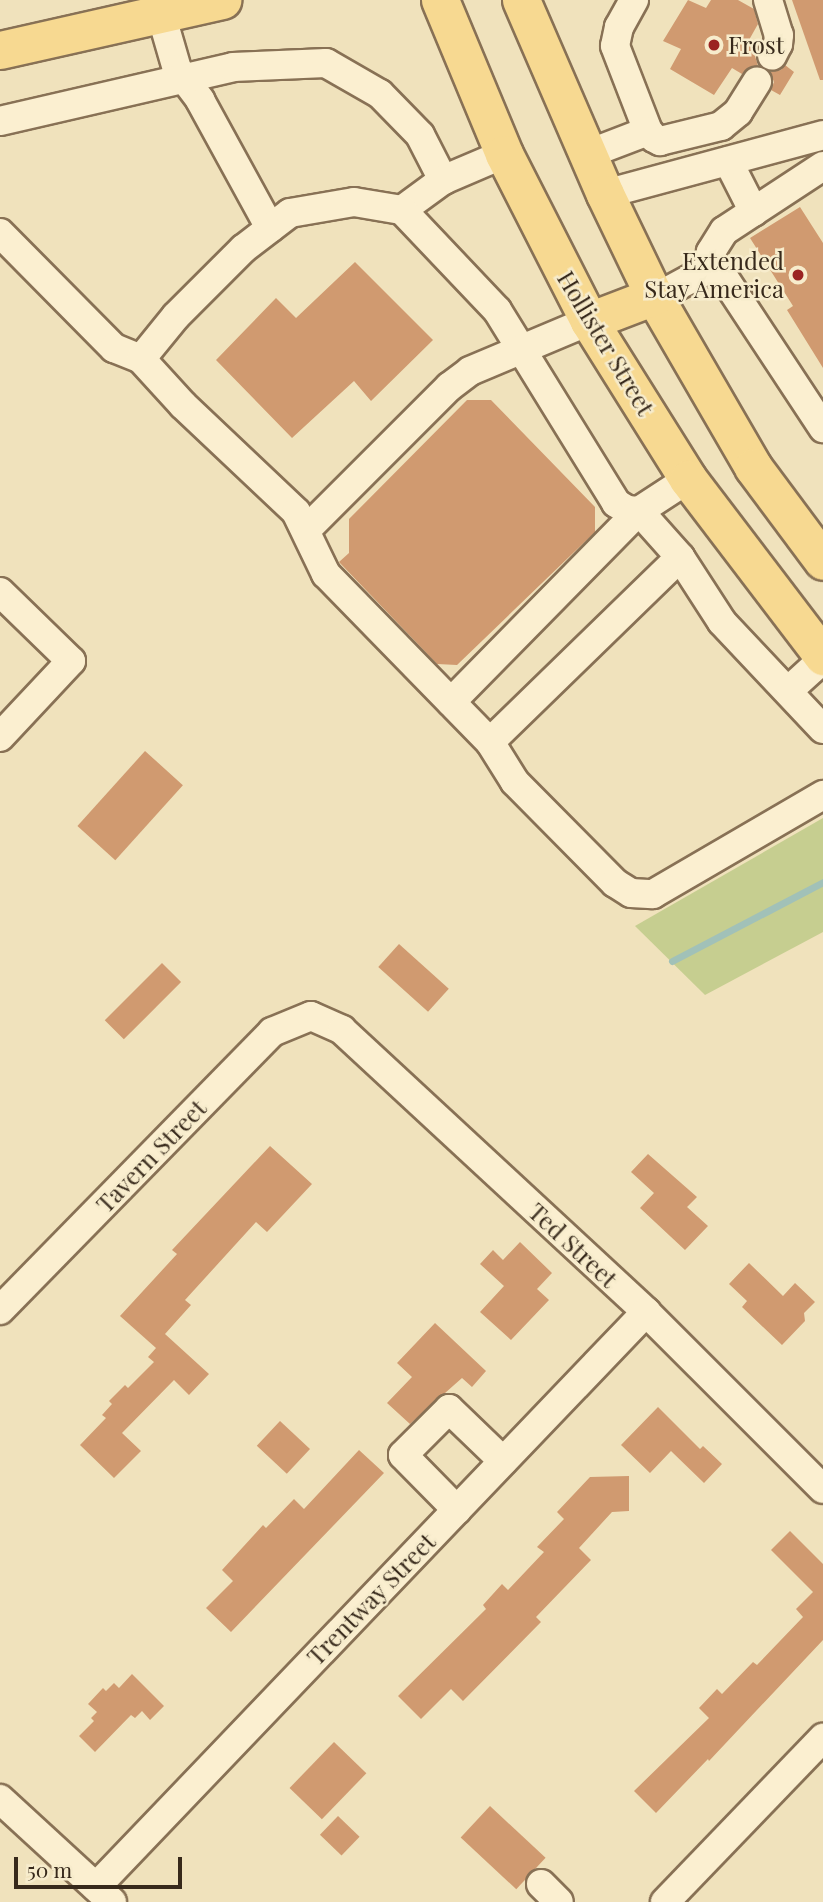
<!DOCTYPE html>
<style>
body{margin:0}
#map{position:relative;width:823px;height:1902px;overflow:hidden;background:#f0e2bc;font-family:"Playfair Display",serif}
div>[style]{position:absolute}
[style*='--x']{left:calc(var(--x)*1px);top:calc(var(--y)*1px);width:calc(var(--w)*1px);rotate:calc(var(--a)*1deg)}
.green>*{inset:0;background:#c6ce90}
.stream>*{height:7px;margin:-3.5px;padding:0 3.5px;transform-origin:3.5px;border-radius:3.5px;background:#a1c1b8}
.building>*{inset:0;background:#d09a70;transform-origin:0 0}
.roads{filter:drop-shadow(2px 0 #887155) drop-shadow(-2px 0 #887155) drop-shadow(0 2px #887155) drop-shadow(0 -2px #887155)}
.minor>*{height:28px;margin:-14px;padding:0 14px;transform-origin:14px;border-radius:14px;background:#fbefd0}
.major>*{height:37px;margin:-18.5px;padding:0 18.5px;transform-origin:18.5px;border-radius:18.5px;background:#f7d991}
.dots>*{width:19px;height:19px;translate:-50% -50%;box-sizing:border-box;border:4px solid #f7eccc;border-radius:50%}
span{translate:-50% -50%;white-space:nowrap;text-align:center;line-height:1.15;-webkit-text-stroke:5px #f7eccc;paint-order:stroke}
.poi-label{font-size:24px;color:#37291b}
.left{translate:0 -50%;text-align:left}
.right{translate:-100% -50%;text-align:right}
.street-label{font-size:24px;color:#37291b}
.scale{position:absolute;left:14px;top:1857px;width:168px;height:32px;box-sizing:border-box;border:4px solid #37291b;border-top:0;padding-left:9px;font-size:21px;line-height:24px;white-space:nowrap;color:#37291b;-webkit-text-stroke:5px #f7eccc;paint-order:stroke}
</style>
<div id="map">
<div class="green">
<i style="clip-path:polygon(823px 818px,823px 932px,705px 995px,635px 926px)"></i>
</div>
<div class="stream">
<i style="--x:672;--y:961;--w:170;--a:-27.6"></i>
</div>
<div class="building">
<i style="clip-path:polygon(688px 0,706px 8px,711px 0,738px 0,754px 9px,758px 24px,749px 40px,758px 46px,755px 56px,758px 66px,749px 68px,742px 74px,732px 68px,714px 95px,670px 69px,681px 49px,663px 41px)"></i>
<i style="clip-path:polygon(792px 0,823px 0,823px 80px,820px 80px)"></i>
<i style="clip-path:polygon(785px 65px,794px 72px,780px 95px,771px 90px,774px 82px,770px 72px,781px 70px)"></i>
<i style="clip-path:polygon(800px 207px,823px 243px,823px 368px,787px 310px,793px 306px,750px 238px)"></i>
<i style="clip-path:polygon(355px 262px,433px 340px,371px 401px,354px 381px,292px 438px,216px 360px,276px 298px,296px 318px)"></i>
<i style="clip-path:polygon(467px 400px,491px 400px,595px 507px,595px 532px,457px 665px,437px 664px,339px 562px,349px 553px,349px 519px)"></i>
<i style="left:145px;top:751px;width:51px;height:101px;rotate:42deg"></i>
<i style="left:399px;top:944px;width:67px;height:31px;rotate:42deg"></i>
<i style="left:162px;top:963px;width:27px;height:81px;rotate:45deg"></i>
<i style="clip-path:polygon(270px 1146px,312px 1184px,267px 1232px,256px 1222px,185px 1300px,191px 1305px,165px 1334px,209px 1374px,189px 1395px,174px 1380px,122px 1433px,141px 1451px,114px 1478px,80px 1445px,106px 1418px,102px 1415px,112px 1404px,109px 1401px,125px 1385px,128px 1388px,154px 1362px,148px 1357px,156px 1348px,120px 1316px,177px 1254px,172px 1250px)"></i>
<i style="clip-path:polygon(648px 1154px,697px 1197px,687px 1207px,708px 1226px,685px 1250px,640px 1208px,654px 1193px,631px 1172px)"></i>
<i style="clip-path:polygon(520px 1242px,552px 1273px,537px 1289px,549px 1300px,511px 1340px,480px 1312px,504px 1286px,480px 1264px,493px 1250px,503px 1260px)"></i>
<i style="clip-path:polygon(749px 1263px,783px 1296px,795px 1283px,815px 1302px,804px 1313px,805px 1321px,782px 1345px,742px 1307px,747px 1301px,729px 1284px)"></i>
<i style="clip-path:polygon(435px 1323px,486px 1371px,472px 1387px,462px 1378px,410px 1424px,387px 1403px,412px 1377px,397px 1363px)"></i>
<i style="clip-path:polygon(658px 1407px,700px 1449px,703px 1446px,722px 1464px,704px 1483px,671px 1451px,650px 1473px,621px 1445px)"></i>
<i style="left:280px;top:1421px;width:41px;height:34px;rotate:43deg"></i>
<i style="clip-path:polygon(359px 1450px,384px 1473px,231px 1632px,206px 1608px,233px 1581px,222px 1570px,263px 1525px,266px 1528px,294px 1499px,304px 1509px)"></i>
<i style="clip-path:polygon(629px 1476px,629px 1511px,612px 1512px,579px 1548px,591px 1560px,536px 1617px,541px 1622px,463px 1701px,451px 1689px,421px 1719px,398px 1696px,486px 1609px,483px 1605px,502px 1584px,508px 1590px,544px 1552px,537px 1547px,564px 1519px,557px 1512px,590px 1477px)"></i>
<i style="clip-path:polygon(790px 1531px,823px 1564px,823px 1640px,709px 1761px,708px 1759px,656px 1813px,634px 1791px,709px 1718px,699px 1708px,717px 1689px,722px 1694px,753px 1662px,757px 1665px,803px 1617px,796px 1609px,813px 1592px,771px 1550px)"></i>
<i style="clip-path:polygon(132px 1674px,164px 1706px,150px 1720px,142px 1711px,135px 1718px,131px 1715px,95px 1752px,79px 1736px,94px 1721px,91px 1718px,97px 1712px,88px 1704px,103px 1688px,106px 1691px,114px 1683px,119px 1688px)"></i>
<i style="left:334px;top:1742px;width:45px;height:64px;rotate:44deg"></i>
<i style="left:490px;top:1806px;width:76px;height:43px;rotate:43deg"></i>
<i style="left:338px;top:1816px;width:30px;height:26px;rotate:44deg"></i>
</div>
<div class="roads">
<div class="minor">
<i style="--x:634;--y:0;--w:31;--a:119"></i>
<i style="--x:619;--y:27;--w:19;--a:102"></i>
<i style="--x:615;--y:46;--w:91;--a:68.8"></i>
<i style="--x:648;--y:131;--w:9;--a:49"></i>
<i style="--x:654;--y:138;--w:7;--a:27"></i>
<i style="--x:660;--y:141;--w:63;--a:-13.8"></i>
<i style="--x:721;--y:126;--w:22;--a:-39"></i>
<i style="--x:738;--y:112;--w:36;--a:-58"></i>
<i style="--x:768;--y:0;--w:37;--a:73"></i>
<i style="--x:779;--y:35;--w:9;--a:96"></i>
<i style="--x:778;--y:44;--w:13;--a:117"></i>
<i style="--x:161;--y:14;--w:57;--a:73.8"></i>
<i style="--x:177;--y:69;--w:39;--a:53"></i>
<i style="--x:200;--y:100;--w:146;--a:61.3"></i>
<i style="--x:0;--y:121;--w:239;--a:-13"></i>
<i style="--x:233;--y:67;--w:93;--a:-2.5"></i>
<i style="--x:326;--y:63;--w:62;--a:29.9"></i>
<i style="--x:380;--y:94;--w:57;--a:45.7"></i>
<i style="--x:420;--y:135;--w:51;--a:62.9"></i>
<i style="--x:588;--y:154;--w:64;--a:-21"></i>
<i style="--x:728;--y:161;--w:57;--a:63"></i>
<i style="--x:823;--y:166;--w:118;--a:146.7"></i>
<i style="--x:724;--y:231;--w:25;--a:122"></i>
<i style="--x:711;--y:252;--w:6;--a:90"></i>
<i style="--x:711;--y:258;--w:204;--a:56.6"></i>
<i style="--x:605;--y:194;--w:226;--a:-15.1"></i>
<i style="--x:402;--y:210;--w:51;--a:-36.2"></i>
<i style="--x:443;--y:180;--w:66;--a:-23.1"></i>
<i style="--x:0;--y:233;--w:162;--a:45.3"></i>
<i style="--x:114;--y:348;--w:29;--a:22"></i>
<i style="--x:141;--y:359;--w:62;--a:47.6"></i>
<i style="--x:183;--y:405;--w:156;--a:43.4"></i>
<i style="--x:296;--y:512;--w:69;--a:64.2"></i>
<i style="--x:326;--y:574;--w:235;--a:45.7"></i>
<i style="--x:490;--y:742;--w:47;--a:58"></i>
<i style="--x:515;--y:782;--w:142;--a:45.3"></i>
<i style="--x:615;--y:883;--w:19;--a:32"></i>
<i style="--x:631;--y:893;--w:22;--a:3"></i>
<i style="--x:653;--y:894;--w:197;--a:-30.2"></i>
<i style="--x:655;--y:298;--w:69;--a:-28.4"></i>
<i style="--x:141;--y:359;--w:55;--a:-50.9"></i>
<i style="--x:176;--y:316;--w:95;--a:-45"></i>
<i style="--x:243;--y:249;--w:59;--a:-37.5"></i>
<i style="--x:290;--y:213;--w:65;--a:-9.8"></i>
<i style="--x:354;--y:202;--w:49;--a:9.5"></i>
<i style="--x:402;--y:210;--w:138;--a:46.5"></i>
<i style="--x:497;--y:310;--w:227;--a:58.3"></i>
<i style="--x:616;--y:503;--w:13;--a:32"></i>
<i style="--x:627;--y:510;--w:12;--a:5"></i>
<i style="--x:639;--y:511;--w:62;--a:48.3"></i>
<i style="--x:680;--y:557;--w:77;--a:57.1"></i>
<i style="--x:722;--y:622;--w:147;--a:46.7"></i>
<i style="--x:307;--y:529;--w:201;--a:-45"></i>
<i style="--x:449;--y:387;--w:26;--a:-37"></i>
<i style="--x:470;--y:371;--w:129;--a:-22.8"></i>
<i style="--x:0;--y:592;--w:99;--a:44.2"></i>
<i style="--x:71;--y:661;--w:104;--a:133.1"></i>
<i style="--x:788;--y:691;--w:47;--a:-42.4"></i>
<i style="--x:451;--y:702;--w:268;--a:-45.5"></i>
<i style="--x:639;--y:511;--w:59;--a:-33.1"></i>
<i style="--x:490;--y:742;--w:265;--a:-44.2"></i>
<i style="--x:0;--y:1310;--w:389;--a:-45.6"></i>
<i style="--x:272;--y:1032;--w:42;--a:-22.3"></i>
<i style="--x:311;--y:1016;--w:34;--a:24"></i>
<i style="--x:342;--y:1030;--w:415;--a:42.8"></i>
<i style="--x:646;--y:1312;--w:250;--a:45"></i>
<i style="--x:457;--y:1510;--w:77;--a:-134.5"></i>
<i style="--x:403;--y:1455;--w:65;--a:-45"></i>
<i style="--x:449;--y:1409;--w:75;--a:43.9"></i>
<i style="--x:0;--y:1799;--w:152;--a:42.6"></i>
<i style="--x:541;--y:1884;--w:25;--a:45"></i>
<i style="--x:96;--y:1887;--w:796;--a:-46.27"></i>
<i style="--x:665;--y:1902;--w:228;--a:-46.1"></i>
</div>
<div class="major">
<i style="--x:440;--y:0;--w:167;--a:67.4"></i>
<i style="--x:504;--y:154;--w:187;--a:63"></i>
<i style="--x:589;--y:321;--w:186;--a:57.9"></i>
<i style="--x:688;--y:479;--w:223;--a:52.7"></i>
<i style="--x:521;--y:0;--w:211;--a:66.6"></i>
<i style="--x:605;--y:194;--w:113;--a:64.3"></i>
<i style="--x:654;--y:296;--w:198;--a:59.9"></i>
<i style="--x:753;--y:467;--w:117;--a:53.3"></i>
<i style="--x:0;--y:50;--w:228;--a:-12.7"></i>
<i style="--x:589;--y:321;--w:70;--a:-21"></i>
</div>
</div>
<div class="dots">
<i style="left:714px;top:45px;background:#9b2422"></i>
<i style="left:798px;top:275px;background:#9b2422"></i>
</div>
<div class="poi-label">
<span class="left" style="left:728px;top:45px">Frost</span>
<span class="right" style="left:784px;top:275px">Extended<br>Stay America</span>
</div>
<div class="street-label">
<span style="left:606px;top:343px;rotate:59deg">Hollister Street</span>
<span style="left:151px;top:1156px;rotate:-46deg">Tavern Street</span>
<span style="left:573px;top:1245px;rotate:43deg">Ted Street</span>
<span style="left:371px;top:1599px;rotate:-46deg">Trentway Street</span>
</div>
<div class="scale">50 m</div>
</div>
